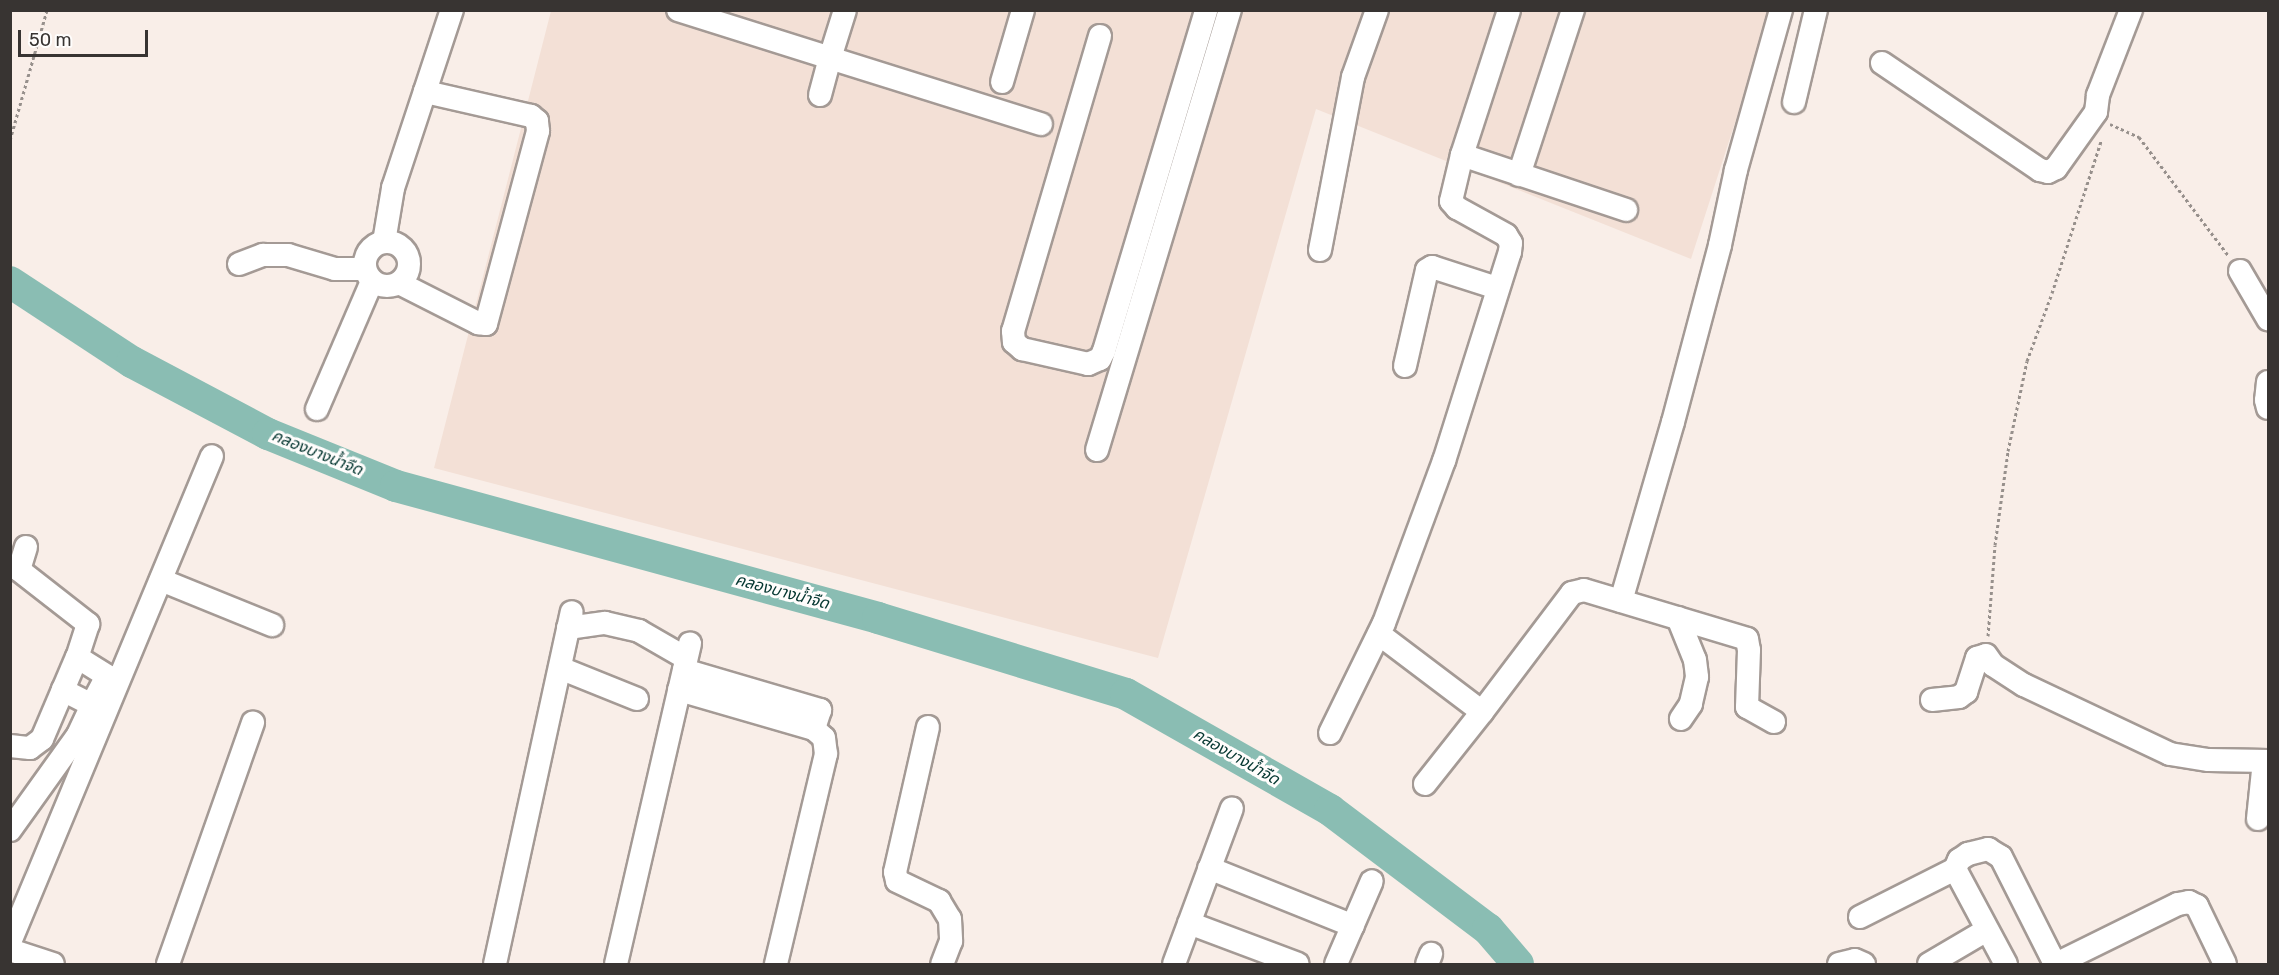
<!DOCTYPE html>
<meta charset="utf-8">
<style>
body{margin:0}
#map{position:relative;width:2279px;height:975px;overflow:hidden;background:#f9eee8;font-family:Rubik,"Noto Sans Thai",sans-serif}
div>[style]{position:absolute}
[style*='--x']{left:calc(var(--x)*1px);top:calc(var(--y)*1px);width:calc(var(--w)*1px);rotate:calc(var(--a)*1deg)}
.built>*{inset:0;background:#f3e0d6}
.river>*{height:32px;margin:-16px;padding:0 16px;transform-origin:16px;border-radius:16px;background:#8abdb3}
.path>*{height:3px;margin-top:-1.5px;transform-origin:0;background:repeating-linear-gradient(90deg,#97908c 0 3px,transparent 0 6px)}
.roads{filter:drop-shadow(2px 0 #a49a95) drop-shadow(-2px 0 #a49a95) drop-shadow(0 2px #a49a95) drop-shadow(0 -2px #a49a95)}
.minor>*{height:22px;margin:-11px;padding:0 11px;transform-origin:11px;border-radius:11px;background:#fff}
.minor>.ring{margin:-11px;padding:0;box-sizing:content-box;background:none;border:22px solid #fff;border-radius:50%}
span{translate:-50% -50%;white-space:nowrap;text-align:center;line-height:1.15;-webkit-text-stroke:6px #fffdfc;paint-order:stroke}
.water-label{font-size:16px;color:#03352f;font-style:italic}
.frame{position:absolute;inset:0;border:12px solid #383432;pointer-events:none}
.scale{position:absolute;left:18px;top:30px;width:130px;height:27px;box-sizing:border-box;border:3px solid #383432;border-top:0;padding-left:8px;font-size:18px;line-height:21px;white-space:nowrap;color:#383432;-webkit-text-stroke:4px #fffdfc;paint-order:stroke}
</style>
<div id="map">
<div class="built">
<i style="clip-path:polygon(551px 11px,1771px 11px,1691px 259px,1316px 109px,1158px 658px,434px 468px)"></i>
</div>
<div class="river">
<i style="--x:10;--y:282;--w:146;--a:33.3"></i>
<i style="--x:132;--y:362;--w:154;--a:27.9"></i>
<i style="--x:268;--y:434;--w:138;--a:22.1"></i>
<i style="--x:396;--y:486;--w:500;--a:15.3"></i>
<i style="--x:878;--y:618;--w:259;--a:17"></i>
<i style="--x:1126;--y:694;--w:235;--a:29.6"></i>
<i style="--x:1330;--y:810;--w:198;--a:37"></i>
<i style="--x:1488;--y:929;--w:46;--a:49.4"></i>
</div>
<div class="path">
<i style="--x:2110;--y:124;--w:32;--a:24"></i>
<i style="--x:2139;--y:137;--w:148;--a:53"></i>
<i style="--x:10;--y:140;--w:135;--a:-74.1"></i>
<i style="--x:1988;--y:636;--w:91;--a:-85.6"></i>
<i style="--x:1995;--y:545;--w:95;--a:-82.1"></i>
<i style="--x:2008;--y:451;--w:92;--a:-78.1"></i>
<i style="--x:2027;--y:361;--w:72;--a:-69.8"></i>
<i style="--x:2052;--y:293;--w:160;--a:-72.1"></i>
</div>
<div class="roads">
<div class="minor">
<i style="--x:678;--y:10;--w:159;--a:17.5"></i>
<i style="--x:830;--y:58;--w:50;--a:-72.6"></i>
<i style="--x:1100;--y:36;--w:308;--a:106.4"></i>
<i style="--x:1013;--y:331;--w:11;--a:85"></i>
<i style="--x:1014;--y:342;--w:11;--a:41"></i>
<i style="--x:1022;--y:349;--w:68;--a:12.8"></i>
<i style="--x:1088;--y:364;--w:13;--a:-23"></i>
<i style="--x:1100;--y:359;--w:9;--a:-63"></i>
<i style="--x:1104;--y:351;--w:356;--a:-73.3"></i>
<i style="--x:1882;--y:63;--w:191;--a:34.1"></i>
<i style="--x:2040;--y:170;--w:8;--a:14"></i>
<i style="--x:2048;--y:172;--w:9;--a:-27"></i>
<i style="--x:2056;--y:168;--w:69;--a:-54.5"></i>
<i style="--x:2096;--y:112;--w:17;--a:-83"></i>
<i style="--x:2098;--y:95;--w:91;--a:-68.8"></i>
<i style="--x:1002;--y:82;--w:75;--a:-73.7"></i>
<i style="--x:820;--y:95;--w:38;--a:-75"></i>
<i style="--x:830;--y:58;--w:221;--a:17.4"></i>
<i style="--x:1794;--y:102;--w:95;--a:-76.6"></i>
<i style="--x:1462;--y:155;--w:173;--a:18.5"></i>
<i style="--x:1519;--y:175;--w:174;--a:-71.9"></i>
<i style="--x:384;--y:242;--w:55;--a:-80.5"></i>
<i style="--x:393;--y:188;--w:188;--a:-71.7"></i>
<i class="ring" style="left:365px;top:242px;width:22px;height:22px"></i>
<i style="--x:1320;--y:250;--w:176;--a:-79.2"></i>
<i style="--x:1353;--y:77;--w:71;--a:-70.3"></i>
<i style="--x:239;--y:264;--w:26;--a:-21"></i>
<i style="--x:263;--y:255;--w:25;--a:0"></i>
<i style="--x:288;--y:255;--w:49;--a:16.6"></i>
<i style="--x:335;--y:269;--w:30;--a:0"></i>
<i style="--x:2240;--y:271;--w:56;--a:59.7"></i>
<i style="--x:399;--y:283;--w:89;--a:26.9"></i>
<i style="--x:478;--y:323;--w:8;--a:7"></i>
<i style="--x:486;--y:324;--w:200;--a:-74.9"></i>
<i style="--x:538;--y:131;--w:10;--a:-96"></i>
<i style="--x:537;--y:121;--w:8;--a:-140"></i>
<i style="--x:531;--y:116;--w:109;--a:-167.2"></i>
<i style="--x:1405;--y:366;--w:98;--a:-77.1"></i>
<i style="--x:1427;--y:270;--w:6;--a:-31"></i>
<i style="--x:1432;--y:267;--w:68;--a:17.9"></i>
<i style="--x:2268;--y:382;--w:18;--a:96"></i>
<i style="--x:2266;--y:400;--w:8;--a:76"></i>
<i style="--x:317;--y:409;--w:139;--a:-66.7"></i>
<i style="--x:1097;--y:450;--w:460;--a:-73.2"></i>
<i style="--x:26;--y:547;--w:24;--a:107"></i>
<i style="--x:19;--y:570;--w:88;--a:38"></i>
<i style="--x:88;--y:624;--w:35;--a:108"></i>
<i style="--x:161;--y:580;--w:120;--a:22.1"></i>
<i style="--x:1621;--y:601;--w:186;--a:-73.8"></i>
<i style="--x:1673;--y:422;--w:183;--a:-75.1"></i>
<i style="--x:1720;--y:245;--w:77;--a:-78"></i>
<i style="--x:1736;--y:170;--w:166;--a:-74.3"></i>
<i style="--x:1678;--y:618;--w:45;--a:68"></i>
<i style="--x:1695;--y:660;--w:17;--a:83"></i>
<i style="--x:1697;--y:677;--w:28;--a:103"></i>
<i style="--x:1691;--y:704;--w:18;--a:124"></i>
<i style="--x:568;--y:628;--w:37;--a:-8"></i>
<i style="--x:605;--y:623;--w:35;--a:13"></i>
<i style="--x:639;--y:631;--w:54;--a:29.9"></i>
<i style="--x:1379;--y:634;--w:129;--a:37.1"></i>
<i style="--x:1482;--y:712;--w:149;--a:-52.9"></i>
<i style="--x:1572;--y:593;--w:12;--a:-14"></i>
<i style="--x:1584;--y:590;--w:170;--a:16.7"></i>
<i style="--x:1747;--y:639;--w:11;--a:80"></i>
<i style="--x:1749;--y:650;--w:57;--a:92"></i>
<i style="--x:1747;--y:707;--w:31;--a:29"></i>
<i style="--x:560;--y:668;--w:83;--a:21.9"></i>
<i style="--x:684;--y:670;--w:142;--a:16.4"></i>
<i style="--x:820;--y:710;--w:20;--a:108"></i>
<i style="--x:679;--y:690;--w:141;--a:16.1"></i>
<i style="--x:814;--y:729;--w:13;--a:42"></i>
<i style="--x:824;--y:738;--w:16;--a:83"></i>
<i style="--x:826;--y:754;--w:216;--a:103.4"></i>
<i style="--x:1932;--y:700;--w:27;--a:-6"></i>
<i style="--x:1959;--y:697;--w:9;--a:-36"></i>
<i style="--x:1966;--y:692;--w:36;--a:-72"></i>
<i style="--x:1977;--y:658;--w:9;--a:-18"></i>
<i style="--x:1986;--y:655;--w:12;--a:55"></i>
<i style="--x:1993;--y:665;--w:37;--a:33"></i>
<i style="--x:2024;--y:685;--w:161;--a:25.3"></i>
<i style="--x:2170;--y:754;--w:39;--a:9"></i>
<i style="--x:2209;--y:760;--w:59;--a:1"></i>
<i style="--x:928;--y:727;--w:149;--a:102.8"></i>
<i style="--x:895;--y:872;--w:9;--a:77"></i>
<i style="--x:897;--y:881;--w:47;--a:25.5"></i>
<i style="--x:939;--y:901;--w:21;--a:59"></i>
<i style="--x:950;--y:919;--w:22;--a:87"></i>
<i style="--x:951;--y:941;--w:25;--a:111"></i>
<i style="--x:1330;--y:733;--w:123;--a:-63.9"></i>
<i style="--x:1384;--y:623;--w:173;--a:-69.7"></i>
<i style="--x:1444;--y:461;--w:219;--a:-72.5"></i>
<i style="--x:1510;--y:252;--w:9;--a:-84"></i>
<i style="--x:1511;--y:243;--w:9;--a:-122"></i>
<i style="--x:1506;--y:235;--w:56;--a:-151.1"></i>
<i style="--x:1457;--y:208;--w:9;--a:-131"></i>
<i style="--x:1451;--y:201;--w:47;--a:-76.6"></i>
<i style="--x:1462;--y:155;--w:152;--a:-72"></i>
<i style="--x:10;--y:746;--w:20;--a:6"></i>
<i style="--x:30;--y:748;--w:15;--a:-37"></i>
<i style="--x:42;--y:739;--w:89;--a:-66.9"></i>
<i style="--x:77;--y:657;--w:36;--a:32"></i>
<i style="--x:107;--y:676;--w:26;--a:118"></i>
<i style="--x:1425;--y:784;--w:92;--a:-51.6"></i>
<i style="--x:2258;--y:819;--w:58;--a:-84.1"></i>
<i style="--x:10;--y:830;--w:117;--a:-54.4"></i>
<i style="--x:78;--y:735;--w:33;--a:-65"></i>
<i style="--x:92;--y:705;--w:33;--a:-153"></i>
<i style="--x:1209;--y:868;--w:155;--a:21.9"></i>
<i style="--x:1955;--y:869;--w:108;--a:61.8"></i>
<i style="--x:1860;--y:917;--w:106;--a:-26.8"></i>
<i style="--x:1955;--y:869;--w:10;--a:-66"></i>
<i style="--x:1959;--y:860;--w:11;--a:-34"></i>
<i style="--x:1968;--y:854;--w:21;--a:-14"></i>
<i style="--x:1988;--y:849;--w:15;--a:32"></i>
<i style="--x:2001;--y:857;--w:120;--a:63.2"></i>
<i style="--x:1189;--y:923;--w:116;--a:20.6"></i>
<i style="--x:10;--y:942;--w:526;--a:-67.43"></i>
<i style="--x:10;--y:950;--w:45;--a:18"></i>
<i style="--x:168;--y:964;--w:256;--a:-70.6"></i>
<i style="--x:495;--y:964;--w:360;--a:-77.7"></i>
<i style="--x:616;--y:964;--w:329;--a:-77"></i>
<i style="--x:1174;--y:964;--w:166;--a:-69.6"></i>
<i style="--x:1336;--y:964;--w:90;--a:-66.6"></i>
<i style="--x:1427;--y:964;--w:11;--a:-68"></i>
<i style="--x:1839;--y:964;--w:16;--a:-14"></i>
<i style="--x:1855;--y:960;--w:10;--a:24"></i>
<i style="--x:1929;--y:964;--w:67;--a:-30.4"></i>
<i style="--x:2056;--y:964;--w:136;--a:-26.2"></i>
<i style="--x:2178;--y:904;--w:11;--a:-10"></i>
<i style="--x:2189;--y:902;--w:9;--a:27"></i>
<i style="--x:2197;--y:906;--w:64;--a:64.2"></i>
</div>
</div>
<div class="water-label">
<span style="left:317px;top:453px;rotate:22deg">คลองบางน้ำจืด</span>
<span style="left:782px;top:592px;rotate:15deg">คลองบางน้ำจืด</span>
<span style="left:1236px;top:757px;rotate:30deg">คลองบางน้ำจืด</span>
</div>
<div class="frame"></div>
<div class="scale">50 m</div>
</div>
